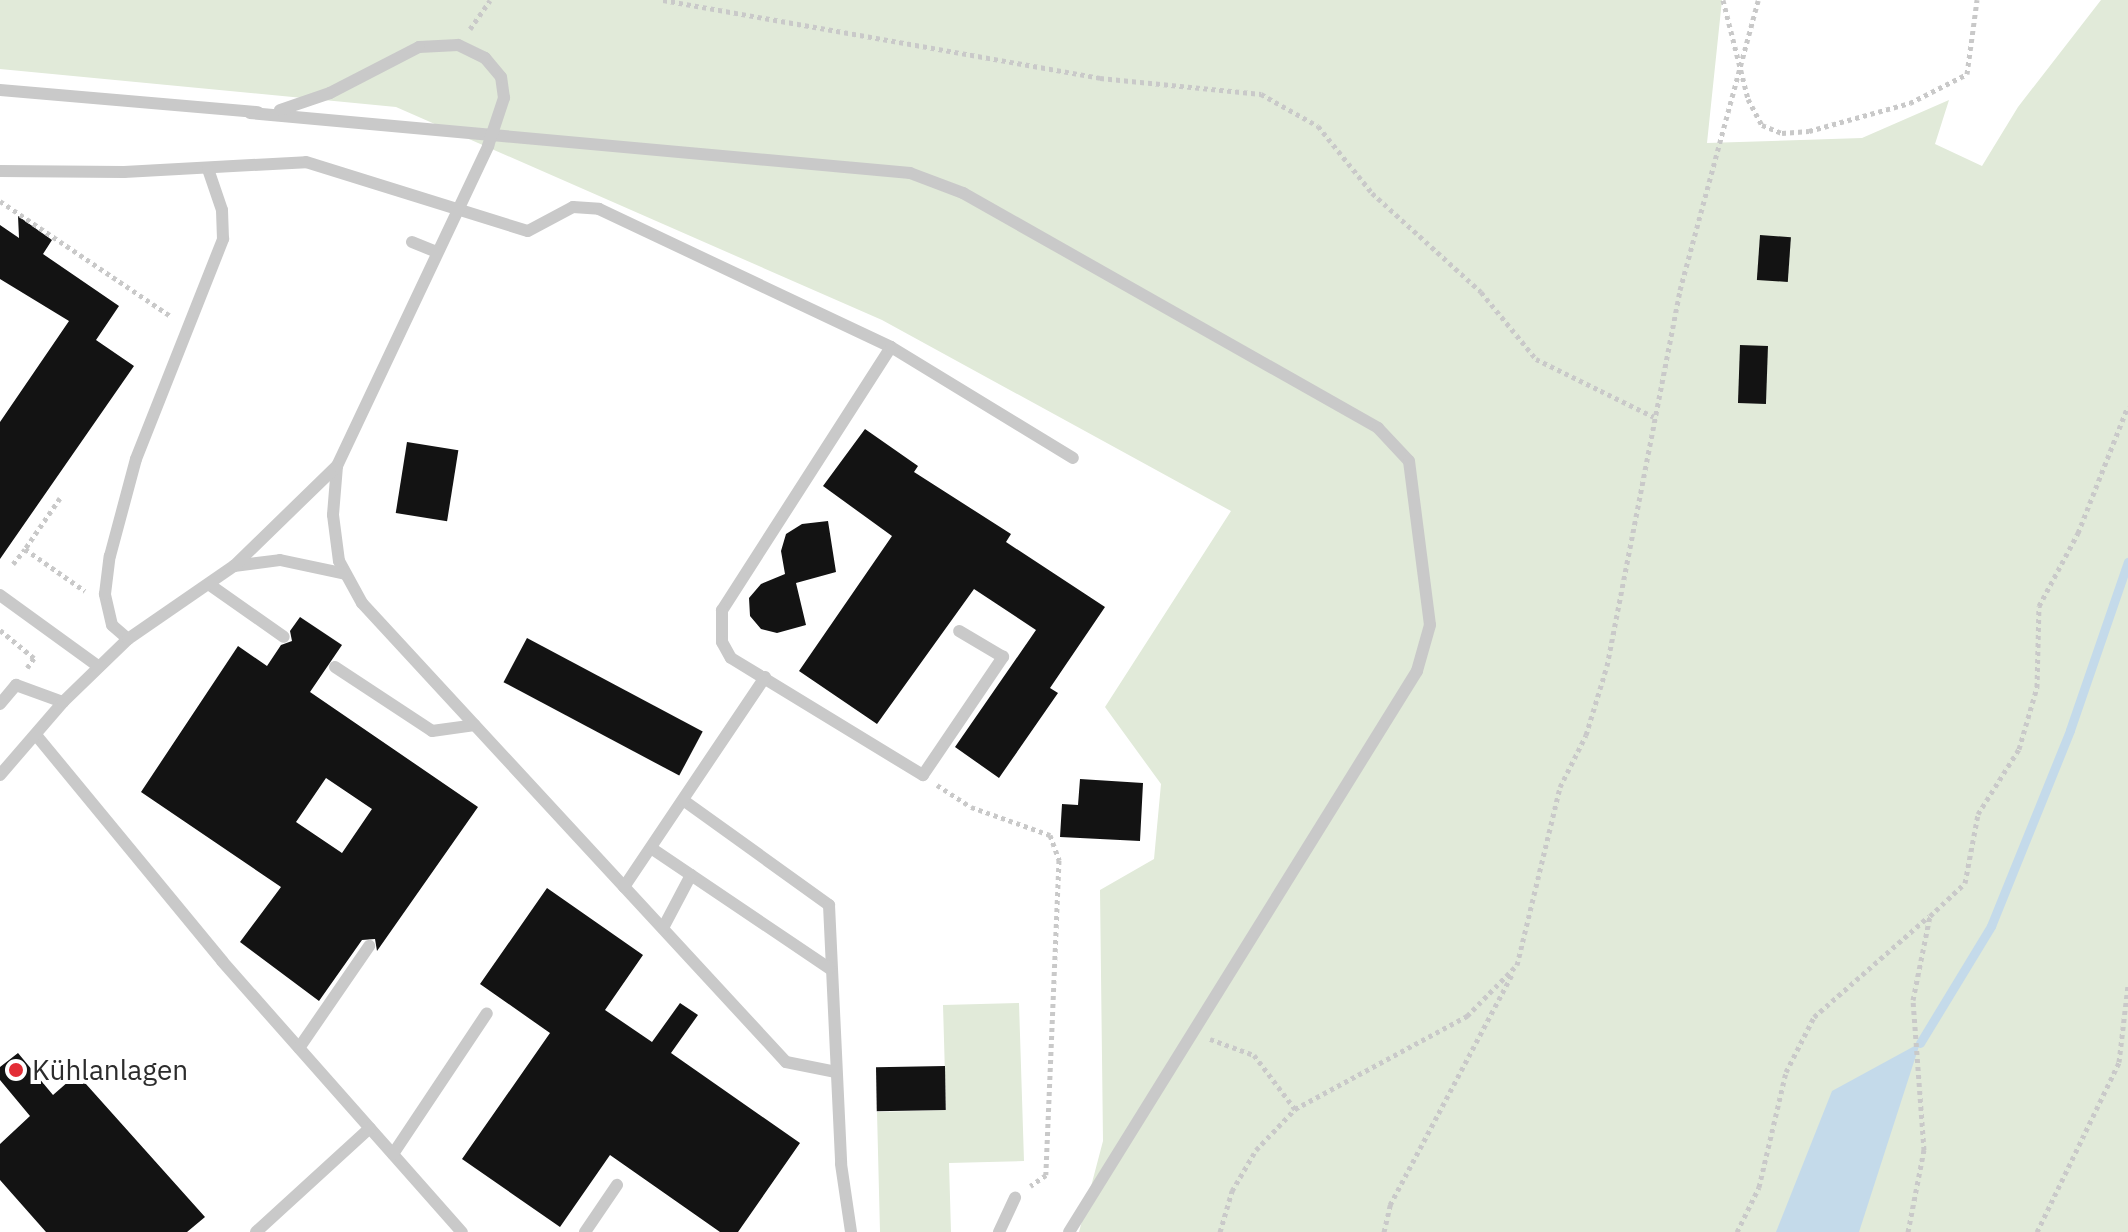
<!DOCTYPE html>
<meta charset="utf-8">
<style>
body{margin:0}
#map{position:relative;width:2128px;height:1232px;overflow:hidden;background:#fff;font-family:"IBM Plex Sans",sans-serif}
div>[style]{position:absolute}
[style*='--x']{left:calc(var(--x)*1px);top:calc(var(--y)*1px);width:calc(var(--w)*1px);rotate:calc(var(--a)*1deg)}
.green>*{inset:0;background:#e1ead9}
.water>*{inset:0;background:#c4daea}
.stream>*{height:9px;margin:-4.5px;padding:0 4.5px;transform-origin:4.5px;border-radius:4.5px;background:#c4daea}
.building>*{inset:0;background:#131313;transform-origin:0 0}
.path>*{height:5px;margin-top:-2.5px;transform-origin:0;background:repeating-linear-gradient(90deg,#c9c9c9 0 4px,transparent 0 8px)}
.service>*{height:12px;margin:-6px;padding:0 6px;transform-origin:6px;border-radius:6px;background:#c9c9c9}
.dots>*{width:22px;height:22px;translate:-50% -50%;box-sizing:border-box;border:4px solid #fff;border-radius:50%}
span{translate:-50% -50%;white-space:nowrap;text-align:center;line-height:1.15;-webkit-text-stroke:8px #fff;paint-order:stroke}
.poi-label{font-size:28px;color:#2c2c2c}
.left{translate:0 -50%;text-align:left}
</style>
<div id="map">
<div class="green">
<i style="clip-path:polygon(0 0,1722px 0,1707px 143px,1862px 138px,1949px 100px,1935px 144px,1982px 166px,2018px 107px,2101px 0,2128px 0,2128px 1232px,1079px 1232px,1103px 1141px,1100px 890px,1154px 859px,1161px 784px,1105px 707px,1231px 511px,882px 320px,396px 107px,0 69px)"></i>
<i style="clip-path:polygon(1019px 1003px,1024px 1161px,949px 1163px,951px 1232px,880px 1232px,877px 1112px,946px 1110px,943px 1005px)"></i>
</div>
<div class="water">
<i style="clip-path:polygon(1920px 1043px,1859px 1232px,1776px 1232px,1832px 1091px)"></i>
</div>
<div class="stream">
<i style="--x:1920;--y:1043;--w:137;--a:-58.7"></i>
<i style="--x:1991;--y:926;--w:211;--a:-68"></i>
<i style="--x:2070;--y:730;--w:178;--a:-71"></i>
</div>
<div class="building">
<i style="clip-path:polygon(18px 216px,52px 240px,43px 254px,119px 306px,96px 340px,134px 366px,0 559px,0 422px,69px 321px,0 279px,0 225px,19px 238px)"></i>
<i style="left:1760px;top:235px;width:31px;height:45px;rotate:4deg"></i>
<i style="left:1740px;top:345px;width:28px;height:58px;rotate:2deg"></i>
<i style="clip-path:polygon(865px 429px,918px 466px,914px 472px,1011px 534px,1006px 542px,1105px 607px,1050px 688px,1058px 693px,999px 778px,955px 747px,1036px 630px,974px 589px,877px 724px,799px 671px,892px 536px,823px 486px)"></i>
<i style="left:407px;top:442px;width:52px;height:72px;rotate:9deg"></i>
<i style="clip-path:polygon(828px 521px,836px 572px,796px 583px,806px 625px,777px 633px,761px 629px,750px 616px,749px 598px,761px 584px,785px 574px,781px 551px,786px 534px,802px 524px)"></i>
<i style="clip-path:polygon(evenodd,300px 617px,342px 645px,310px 692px,478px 807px,377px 951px,375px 939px,362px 940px,319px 1001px,240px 942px,281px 887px,141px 792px,238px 646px,267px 666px,281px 645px,292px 641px,290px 631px,300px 617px,326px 778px,372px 809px,342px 853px,296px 822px,326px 778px)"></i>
<i style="left:527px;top:638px;width:199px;height:50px;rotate:28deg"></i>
<i style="clip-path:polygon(1080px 779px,1143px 783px,1140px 841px,1060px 837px,1062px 804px,1078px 805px)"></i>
<i style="clip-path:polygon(547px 888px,643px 955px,605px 1010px,652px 1042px,680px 1003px,698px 1015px,671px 1053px,800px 1143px,738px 1232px,720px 1232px,610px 1155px,560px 1227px,462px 1159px,550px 1033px,480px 984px)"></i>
<i style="clip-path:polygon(18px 1053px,53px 1095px,77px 1074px,205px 1217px,187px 1232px,46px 1232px,0 1180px,0 1144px,30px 1116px,0 1080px,0 1067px)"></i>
<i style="left:945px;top:1066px;width:44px;height:69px;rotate:89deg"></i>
</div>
<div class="path">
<i style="--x:663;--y:0;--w:444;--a:10.1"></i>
<i style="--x:1100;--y:78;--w:162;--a:5.7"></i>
<i style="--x:1261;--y:94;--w:65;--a:29.3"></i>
<i style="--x:1318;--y:126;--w:86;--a:51.1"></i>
<i style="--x:1372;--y:193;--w:147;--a:42.2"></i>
<i style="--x:1481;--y:292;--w:87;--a:50.6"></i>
<i style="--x:1536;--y:359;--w:131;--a:26.2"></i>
<i style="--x:1723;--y:0;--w:102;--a:75.8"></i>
<i style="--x:1748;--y:99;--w:30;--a:62"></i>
<i style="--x:1762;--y:125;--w:22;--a:22"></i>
<i style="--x:1782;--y:133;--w:27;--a:-4"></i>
<i style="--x:1809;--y:131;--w:105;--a:-15.5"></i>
<i style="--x:1910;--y:103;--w:64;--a:-27"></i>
<i style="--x:1967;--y:74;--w:75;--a:-82.3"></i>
<i style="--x:470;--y:29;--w:35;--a:-55"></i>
<i style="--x:0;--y:201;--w:207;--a:34"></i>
<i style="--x:60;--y:498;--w:62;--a:124.5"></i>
<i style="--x:25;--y:549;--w:73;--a:35"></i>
<i style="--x:13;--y:564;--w:19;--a:-51"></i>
<i style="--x:0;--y:630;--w:44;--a:39.5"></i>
<i style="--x:34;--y:658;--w:12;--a:125"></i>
<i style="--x:937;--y:785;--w:40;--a:32.9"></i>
<i style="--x:971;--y:807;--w:84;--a:19.5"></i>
<i style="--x:1050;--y:835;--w:27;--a:70"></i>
<i style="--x:1059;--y:860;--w:315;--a:92.4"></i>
<i style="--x:1046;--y:1175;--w:19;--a:145"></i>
<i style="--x:1210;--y:1039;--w:47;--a:20"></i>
<i style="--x:1254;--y:1055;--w:68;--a:52.8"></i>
<i style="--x:1220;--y:1232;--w:43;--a:-73.7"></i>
<i style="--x:1232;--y:1191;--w:48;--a:-59.7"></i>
<i style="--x:1256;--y:1150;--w:57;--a:-46.4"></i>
<i style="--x:1295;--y:1109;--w:196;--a:-28.4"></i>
<i style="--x:1467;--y:1016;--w:71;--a:-45.6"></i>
<i style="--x:1517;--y:965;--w:183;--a:-76.4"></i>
<i style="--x:1560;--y:787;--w:58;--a:-63.4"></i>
<i style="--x:1586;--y:735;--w:72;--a:-73.1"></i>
<i style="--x:1607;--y:666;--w:383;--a:-79"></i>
<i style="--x:1680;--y:290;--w:300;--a:-74.9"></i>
<i style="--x:1384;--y:1232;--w:28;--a:-77"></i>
<i style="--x:1390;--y:1205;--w:263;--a:-62.1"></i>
<i style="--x:1737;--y:1232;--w:50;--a:-63.9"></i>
<i style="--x:1759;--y:1187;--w:118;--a:-76.8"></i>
<i style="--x:1786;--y:1072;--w:62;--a:-63"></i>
<i style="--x:1814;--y:1017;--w:153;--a:-41.3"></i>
<i style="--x:1908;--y:1232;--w:84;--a:-79"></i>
<i style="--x:1924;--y:1150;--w:150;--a:-94.2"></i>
<i style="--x:1913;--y:1000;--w:86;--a:-78.6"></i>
<i style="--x:1930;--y:916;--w:48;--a:-43.3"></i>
<i style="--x:1965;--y:883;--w:70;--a:-79.3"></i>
<i style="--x:1978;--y:814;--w:77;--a:-57.8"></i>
<i style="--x:2019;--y:749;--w:65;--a:-73.8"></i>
<i style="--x:2037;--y:687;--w:81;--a:-88.6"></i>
<i style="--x:2039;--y:606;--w:83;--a:-61.9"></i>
<i style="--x:2078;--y:533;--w:136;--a:-68.5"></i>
<i style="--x:2037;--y:1232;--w:189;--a:-64.2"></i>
<i style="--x:2119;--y:1062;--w:78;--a:-83.3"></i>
</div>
<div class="service">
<i style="--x:0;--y:90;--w:259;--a:4.9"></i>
<i style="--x:250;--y:113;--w:663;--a:5.19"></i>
<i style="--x:910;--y:173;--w:57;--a:20.7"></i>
<i style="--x:963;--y:193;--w:477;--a:29.5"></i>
<i style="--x:1378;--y:428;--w:45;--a:46.8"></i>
<i style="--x:1409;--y:461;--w:165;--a:82.7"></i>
<i style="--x:1430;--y:625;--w:48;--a:105.8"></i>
<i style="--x:1417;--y:671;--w:660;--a:121.81"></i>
<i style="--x:0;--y:171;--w:124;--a:0.5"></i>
<i style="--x:124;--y:172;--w:182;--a:-3.1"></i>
<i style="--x:306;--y:162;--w:232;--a:17.3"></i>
<i style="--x:528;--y:231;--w:51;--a:-28.1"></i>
<i style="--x:573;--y:207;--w:26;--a:4"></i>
<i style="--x:599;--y:209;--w:323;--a:25.3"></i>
<i style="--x:891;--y:347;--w:313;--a:122.7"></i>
<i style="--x:722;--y:610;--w:32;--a:90"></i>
<i style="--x:722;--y:642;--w:18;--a:61"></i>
<i style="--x:731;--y:658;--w:225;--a:31.4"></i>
<i style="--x:923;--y:775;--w:143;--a:-55.9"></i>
<i style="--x:1003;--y:657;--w:51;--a:-149.4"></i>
<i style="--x:412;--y:242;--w:24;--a:22"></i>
<i style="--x:891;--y:347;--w:213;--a:31.4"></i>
<i style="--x:337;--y:466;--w:49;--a:94.7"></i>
<i style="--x:333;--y:515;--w:46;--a:82.6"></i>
<i style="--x:339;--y:561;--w:48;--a:61.3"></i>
<i style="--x:362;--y:603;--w:625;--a:47.27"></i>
<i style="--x:786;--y:1062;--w:51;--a:11.3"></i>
<i style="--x:234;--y:566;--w:46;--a:-7.4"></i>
<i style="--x:280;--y:560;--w:67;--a:12"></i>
<i style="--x:210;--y:585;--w:90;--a:35.1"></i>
<i style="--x:0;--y:595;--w:122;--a:36"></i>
<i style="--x:128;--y:639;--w:21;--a:-139"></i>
<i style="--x:112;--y:625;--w:32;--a:-103"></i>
<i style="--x:105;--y:594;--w:38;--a:-83"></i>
<i style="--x:110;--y:556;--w:100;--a:-75"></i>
<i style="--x:136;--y:459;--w:237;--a:-68.4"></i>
<i style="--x:223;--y:239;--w:29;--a:-92"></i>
<i style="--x:222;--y:210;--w:43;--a:-108.9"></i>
<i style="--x:335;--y:667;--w:116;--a:33.4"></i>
<i style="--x:432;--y:731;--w:43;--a:-7.9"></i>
<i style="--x:0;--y:704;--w:25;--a:-50"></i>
<i style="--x:16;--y:685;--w:50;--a:19.9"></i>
<i style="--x:36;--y:735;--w:293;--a:50.5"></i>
<i style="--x:222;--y:961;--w:362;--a:48.5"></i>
<i style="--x:0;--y:775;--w:96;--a:-49.2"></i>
<i style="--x:63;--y:702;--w:91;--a:-44.1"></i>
<i style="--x:128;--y:639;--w:129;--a:-34.6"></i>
<i style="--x:234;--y:566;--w:144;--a:-44.2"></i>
<i style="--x:337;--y:466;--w:354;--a:-64.7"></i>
<i style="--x:488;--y:146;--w:51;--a:-71.6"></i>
<i style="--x:504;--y:98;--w:21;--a:-98"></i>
<i style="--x:501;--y:77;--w:25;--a:-130"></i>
<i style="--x:485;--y:58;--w:30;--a:-154"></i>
<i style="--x:458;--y:45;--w:39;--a:177"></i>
<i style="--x:419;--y:47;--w:100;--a:152.7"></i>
<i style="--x:330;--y:93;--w:53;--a:161.2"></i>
<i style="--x:683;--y:800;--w:180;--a:35.7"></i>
<i style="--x:829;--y:905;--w:259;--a:87.3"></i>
<i style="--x:841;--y:1164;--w:69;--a:81.6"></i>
<i style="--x:651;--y:848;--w:215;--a:34"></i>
<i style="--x:624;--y:887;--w:253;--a:-56.1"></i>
<i style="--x:663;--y:928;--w:60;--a:-62.2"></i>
<i style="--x:299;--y:1048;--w:124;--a:-55.5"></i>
<i style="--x:393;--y:1154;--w:169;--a:-56.3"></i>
<i style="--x:256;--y:1232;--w:154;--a:-42.4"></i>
<i style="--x:585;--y:1232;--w:57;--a:-55.8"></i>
<i style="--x:999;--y:1232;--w:38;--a:-65"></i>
</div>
<div class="dots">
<i style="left:16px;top:1070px;background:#e32d36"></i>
</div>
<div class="poi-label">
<span class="left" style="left:32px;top:1070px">Kühlanlagen</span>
</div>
</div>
